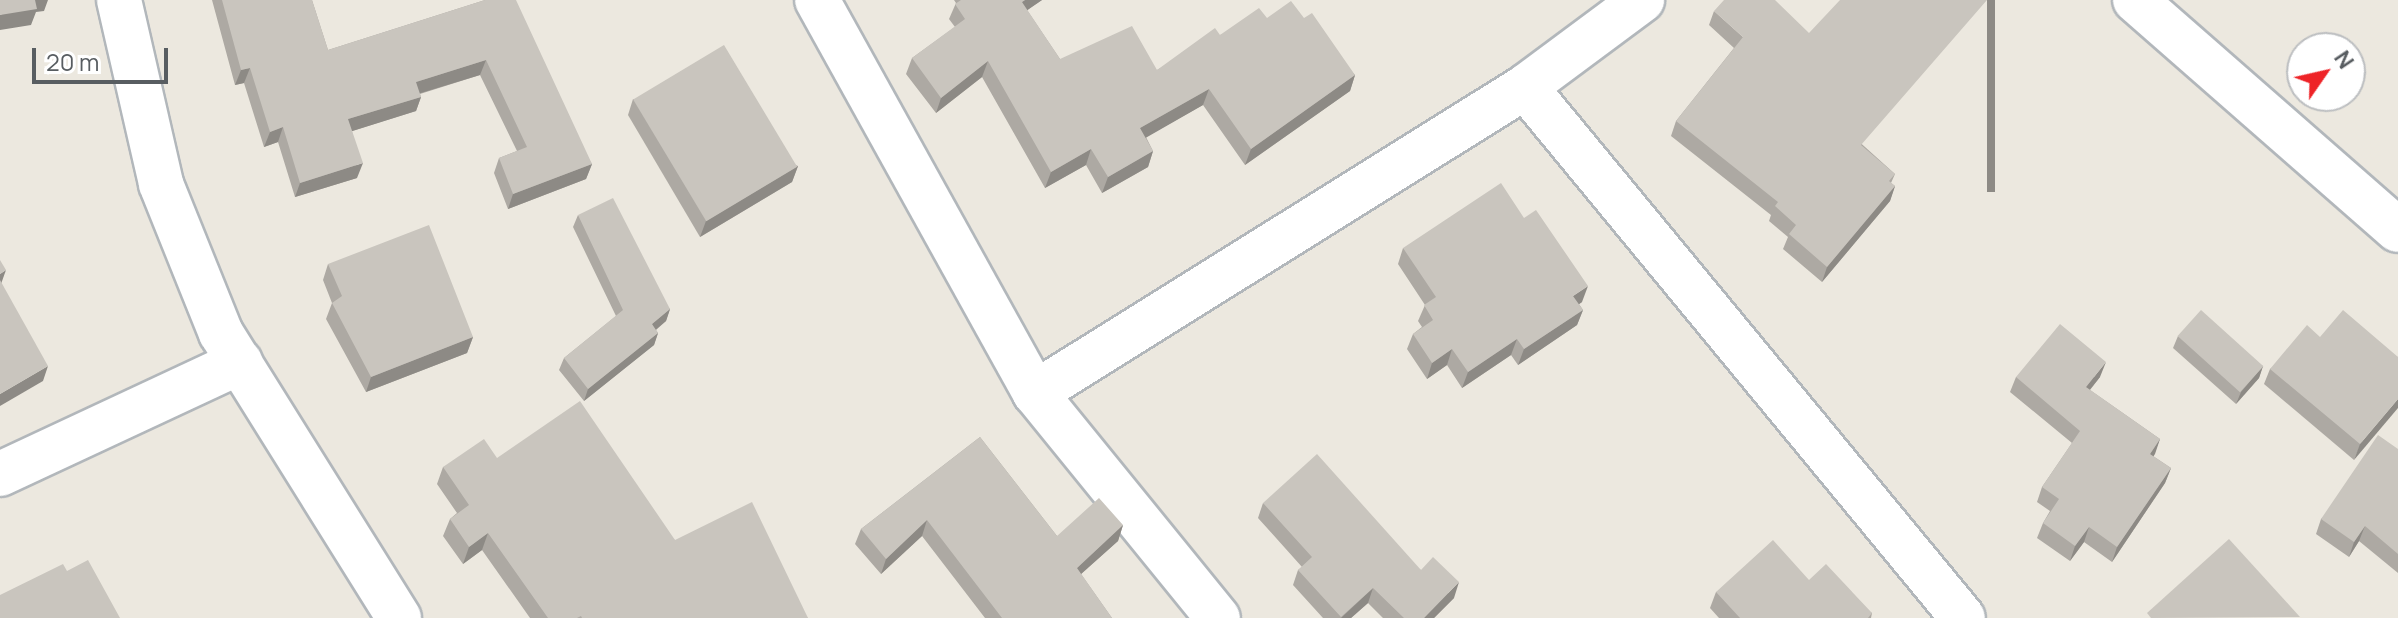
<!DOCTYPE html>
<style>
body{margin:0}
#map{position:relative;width:2398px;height:618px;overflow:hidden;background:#ece8df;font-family:Manrope,sans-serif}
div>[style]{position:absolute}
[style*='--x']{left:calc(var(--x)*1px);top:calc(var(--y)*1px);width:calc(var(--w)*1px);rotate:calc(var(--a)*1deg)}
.roads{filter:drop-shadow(2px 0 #b2b7bb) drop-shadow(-2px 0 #b2b7bb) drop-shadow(0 2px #b2b7bb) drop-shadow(0 -2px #b2b7bb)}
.minor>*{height:44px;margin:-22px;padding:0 22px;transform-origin:22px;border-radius:22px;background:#fff}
.wall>*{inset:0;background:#ada9a3}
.shaded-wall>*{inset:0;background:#8d8a85;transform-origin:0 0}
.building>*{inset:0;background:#c9c5be;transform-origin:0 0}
span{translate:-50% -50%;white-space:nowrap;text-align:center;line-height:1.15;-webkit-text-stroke:7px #fff;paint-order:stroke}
.north{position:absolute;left:2286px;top:32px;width:80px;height:80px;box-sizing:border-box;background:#fff;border:2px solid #bcbec0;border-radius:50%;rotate:56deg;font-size:22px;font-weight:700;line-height:32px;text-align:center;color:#585d61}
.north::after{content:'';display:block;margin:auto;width:28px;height:36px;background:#ee2327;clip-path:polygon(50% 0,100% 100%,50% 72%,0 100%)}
.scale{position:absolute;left:32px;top:48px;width:136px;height:36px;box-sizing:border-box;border:4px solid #585d61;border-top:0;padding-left:10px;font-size:24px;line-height:28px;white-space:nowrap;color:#585d61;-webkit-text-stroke:6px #fff;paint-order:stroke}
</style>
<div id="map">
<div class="roads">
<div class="minor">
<i style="--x:119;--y:0;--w:189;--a:77.1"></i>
<i style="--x:161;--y:184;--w:161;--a:68.1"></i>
<i style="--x:221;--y:333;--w:336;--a:58"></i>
<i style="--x:817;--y:0;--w:449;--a:61"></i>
<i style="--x:1035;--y:393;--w:290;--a:50.9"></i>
<i style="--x:2135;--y:0;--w:349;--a:41.2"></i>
<i style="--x:1525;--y:87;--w:688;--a:50.48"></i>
<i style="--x:1035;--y:393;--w:578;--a:-31.98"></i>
<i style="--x:1525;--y:87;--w:146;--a:-36.6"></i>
<i style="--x:0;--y:474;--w:265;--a:-25"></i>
</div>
</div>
<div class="wall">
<i style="clip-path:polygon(212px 0,312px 0,328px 50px,485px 0,592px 164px,586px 179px,508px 209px,494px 173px,499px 158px,517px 151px,480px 75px,420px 94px,421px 97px,416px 111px,352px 131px,357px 178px,295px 197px,278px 142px,264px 147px,244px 83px,235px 85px)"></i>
<i style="clip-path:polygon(954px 0,1042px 0,1027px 10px,1060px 59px,1157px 70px,1220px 35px,1267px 18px,1304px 18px,1355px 75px,1350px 91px,1245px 165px,1203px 105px,1146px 137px,1153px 151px,1148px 167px,1102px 193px,1086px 165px,1045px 188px,982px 77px,936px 113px,906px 74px,912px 58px,955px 27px,949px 19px,956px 3px)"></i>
<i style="clip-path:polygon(1714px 11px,1895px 174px,1891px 183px,1895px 186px,1890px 201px,1822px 282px,1783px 249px,1788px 237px,1769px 221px,1771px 215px,1671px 136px,1676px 121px,1734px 48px,1709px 25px)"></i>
<i style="clip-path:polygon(633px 99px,798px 166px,792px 182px,700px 237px,628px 115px)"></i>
<i style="clip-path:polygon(578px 215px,670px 309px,666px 321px,656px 330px,658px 333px,654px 345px,584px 401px,559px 370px,564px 358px,616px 316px,573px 227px)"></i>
<i style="clip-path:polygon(1403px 248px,1582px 302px,1579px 304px,1583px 310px,1577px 325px,1518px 365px,1511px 355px,1462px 388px,1447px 365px,1427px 379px,1407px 349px,1413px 334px,1422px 327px,1418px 321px,1425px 305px,1398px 264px)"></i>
<i style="clip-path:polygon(328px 264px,473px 337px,467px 353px,366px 392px,326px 319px,332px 303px,323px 280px)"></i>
<i style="clip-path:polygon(2178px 336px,2263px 366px,2259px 378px,2236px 404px,2173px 348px)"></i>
<i style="clip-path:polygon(2320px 337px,2398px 357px,2354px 460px,2264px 384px,2270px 369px)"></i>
<i style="clip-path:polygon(2016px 377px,2100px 377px,2090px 390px,2160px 439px,2153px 456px,2171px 468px,2165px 483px,2112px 562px,2084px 542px,2070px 561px,2037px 538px,2043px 523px,2050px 511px,2037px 502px,2042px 487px,2072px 443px,2010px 392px)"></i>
<i style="clip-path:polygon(980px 437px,1057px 536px,1123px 525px,1118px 541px,1081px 574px,1112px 618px,985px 618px,922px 536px,881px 574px,855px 544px,861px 529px)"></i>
<i style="clip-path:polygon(2398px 449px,2398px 573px,2359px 541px,2349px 557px,2316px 534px,2321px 519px)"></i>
<i style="clip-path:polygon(497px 458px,675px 540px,808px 618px,530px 618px,482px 550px,463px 564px,443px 536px,450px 519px,457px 513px,437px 484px,443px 467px)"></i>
<i style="clip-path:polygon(1263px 503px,1421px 570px,1454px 598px,1434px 618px,1383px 618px,1368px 603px,1351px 618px,1323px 618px,1293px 585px,1298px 570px,1302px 567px,1258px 518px)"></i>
<i style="clip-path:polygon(1809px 580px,1872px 613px,1871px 618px,1719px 618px,1710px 608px,1716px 592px)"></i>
</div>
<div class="shaded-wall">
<i style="clip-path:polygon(34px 0,48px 0,44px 11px,36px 12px,31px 25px,0 30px,0 15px)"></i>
<i style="clip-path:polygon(1025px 0,1042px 0,1016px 18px,1022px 2px)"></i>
<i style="left:1987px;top:0;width:8px;height:192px"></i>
<i style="clip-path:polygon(486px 60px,480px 75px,411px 96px,416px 82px)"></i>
<i style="clip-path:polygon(988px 61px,982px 77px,936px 113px,941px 98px)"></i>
<i style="clip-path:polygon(250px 68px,244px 83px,235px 85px,241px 70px)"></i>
<i style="clip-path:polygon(1355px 75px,1350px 91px,1245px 165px,1251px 149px)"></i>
<i style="clip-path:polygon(1209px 89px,1203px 105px,1135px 144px,1140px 128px)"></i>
<i style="clip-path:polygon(421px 97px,416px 111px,343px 134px,348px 119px)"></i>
<i style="clip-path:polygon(283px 127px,278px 142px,264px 147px,270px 132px)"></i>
<i style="clip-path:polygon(1091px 149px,1086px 165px,1045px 188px,1051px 172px)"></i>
<i style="clip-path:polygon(1153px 151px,1148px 167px,1102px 193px,1108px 177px)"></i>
<i style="clip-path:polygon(363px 163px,357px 178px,295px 197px,300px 183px)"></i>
<i style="clip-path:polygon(592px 164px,586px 179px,508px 209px,513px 194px)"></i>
<i style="clip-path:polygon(798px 166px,792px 182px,700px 237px,706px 221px)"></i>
<i style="clip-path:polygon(1895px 186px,1890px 201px,1822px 282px,1827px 267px)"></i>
<i style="clip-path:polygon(6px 270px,1px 284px,0 285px,0 274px)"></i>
<i style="clip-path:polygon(1588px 286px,1582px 302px,1568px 312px,1573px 296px)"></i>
<i style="clip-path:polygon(670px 309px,666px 321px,647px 337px,652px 324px)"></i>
<i style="clip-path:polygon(1583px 310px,1577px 325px,1518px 365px,1524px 349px)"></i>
<i style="clip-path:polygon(658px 333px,654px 345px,584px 401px,588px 389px)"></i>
<i style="clip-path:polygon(473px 337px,467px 353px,366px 392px,371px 377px)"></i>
<i style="clip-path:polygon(1517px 339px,1511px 355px,1462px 388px,1468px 372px)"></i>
<i style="clip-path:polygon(1452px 349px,1447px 365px,1427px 379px,1432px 363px)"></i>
<i style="clip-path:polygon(2106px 362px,2100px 377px,2080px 402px,2086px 387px)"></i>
<i style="clip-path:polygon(48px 366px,43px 381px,0 406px,0 394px)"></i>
<i style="clip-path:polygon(2263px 366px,2259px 378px,2236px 404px,2241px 392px)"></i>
<i style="clip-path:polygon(2398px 399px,2398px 408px,2354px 460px,2360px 444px)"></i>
<i style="clip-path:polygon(2160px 439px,2155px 454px,2145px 469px,2150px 454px)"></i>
<i style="clip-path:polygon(2171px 468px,2165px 483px,2112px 562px,2117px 547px)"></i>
<i style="clip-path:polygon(927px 520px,922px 536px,881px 574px,886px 559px)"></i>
<i style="clip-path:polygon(1123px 525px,1118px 541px,1071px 583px,1077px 568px)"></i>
<i style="clip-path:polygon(2365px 526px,2359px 541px,2349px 557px,2354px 542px)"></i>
<i style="clip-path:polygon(2089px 527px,2084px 542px,2070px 561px,2075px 546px)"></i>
<i style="clip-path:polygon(488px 533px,482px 550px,463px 564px,469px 547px)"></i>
<i style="clip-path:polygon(1459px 582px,1454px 598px,1434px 618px,1424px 618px)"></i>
<i style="clip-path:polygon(1373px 588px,1368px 603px,1351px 618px,1341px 618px)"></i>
</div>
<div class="building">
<i style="clip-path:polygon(0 0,35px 0,37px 9px,0 15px)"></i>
<i style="clip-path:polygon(222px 0,312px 0,328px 50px,485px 0,516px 0,592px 164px,513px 194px,499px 158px,527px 147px,486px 60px,416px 82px,421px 97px,348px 119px,363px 163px,300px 183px,283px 127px,270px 132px,250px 68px,241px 70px)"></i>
<i style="clip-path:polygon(961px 0,1025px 0,1022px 2px,1060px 59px,1132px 26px,1157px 70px,1215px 28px,1220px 35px,1259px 8px,1267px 18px,1291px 1px,1304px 18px,1312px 13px,1355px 75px,1251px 149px,1209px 89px,1140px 128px,1153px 151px,1108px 177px,1091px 149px,1051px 172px,988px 61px,941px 98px,912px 58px,965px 19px,955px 4px)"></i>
<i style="clip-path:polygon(1724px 0,1775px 0,1809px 33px,1840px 0,1987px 0,1861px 145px,1895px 174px,1889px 181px,1895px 186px,1827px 267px,1789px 234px,1796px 225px,1775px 206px,1778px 202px,1676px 121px,1743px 37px,1714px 11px)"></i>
<i style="left:724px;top:45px;width:142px;height:106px;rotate:59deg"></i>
<i style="clip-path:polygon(1501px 183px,1524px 218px,1536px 210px,1588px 286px,1573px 296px,1583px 310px,1524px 349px,1517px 339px,1468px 372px,1452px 349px,1432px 363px,1413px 334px,1433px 320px,1424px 305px,1436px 297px,1403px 248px)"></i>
<i style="clip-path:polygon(613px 198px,670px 309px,652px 324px,658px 333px,588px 389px,564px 358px,623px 310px,578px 215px)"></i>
<i style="clip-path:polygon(429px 225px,473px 337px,371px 377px,332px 303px,342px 296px,328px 264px)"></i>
<i style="clip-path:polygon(0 260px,6px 270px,0 274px)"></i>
<i style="clip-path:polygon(0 280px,48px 366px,0 394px)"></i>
<i style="left:2201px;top:310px;width:84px;height:35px;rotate:42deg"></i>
<i style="clip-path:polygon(2343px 310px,2398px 357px,2398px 399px,2360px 444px,2270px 369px,2307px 325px,2320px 337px)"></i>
<i style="clip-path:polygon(2060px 324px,2106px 362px,2086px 387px,2160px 439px,2150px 454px,2171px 468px,2117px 547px,2089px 527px,2075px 546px,2043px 523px,2059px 499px,2042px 487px,2080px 431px,2016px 377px)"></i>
<i style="clip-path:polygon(580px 401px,675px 540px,752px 502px,808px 618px,582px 618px,581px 616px,577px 618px,548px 618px,488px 533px,469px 547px,450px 519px,469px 505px,443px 467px,484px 439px,497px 458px)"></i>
<i style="clip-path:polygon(2378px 435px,2398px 449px,2398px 554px,2365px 526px,2354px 542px,2321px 519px)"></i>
<i style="clip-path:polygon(980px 437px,1057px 536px,1099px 498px,1123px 525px,1077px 568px,1112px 618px,1002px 618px,927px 520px,886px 559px,861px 529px)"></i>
<i style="clip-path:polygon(1317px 454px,1421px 570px,1433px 557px,1459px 582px,1424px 618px,1404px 618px,1373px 588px,1341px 617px,1298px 570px,1312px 557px,1263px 503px)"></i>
<i style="clip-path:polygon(2229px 539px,2300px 617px,2151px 618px,2147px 613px)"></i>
<i style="clip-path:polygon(1773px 540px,1809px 580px,1826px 564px,1872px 613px,1868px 618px,1740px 618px,1716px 592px)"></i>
<i style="clip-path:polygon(88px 560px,120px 618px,0 618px,0 595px,63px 564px,67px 571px)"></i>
</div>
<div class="north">N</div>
<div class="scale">20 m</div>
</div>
